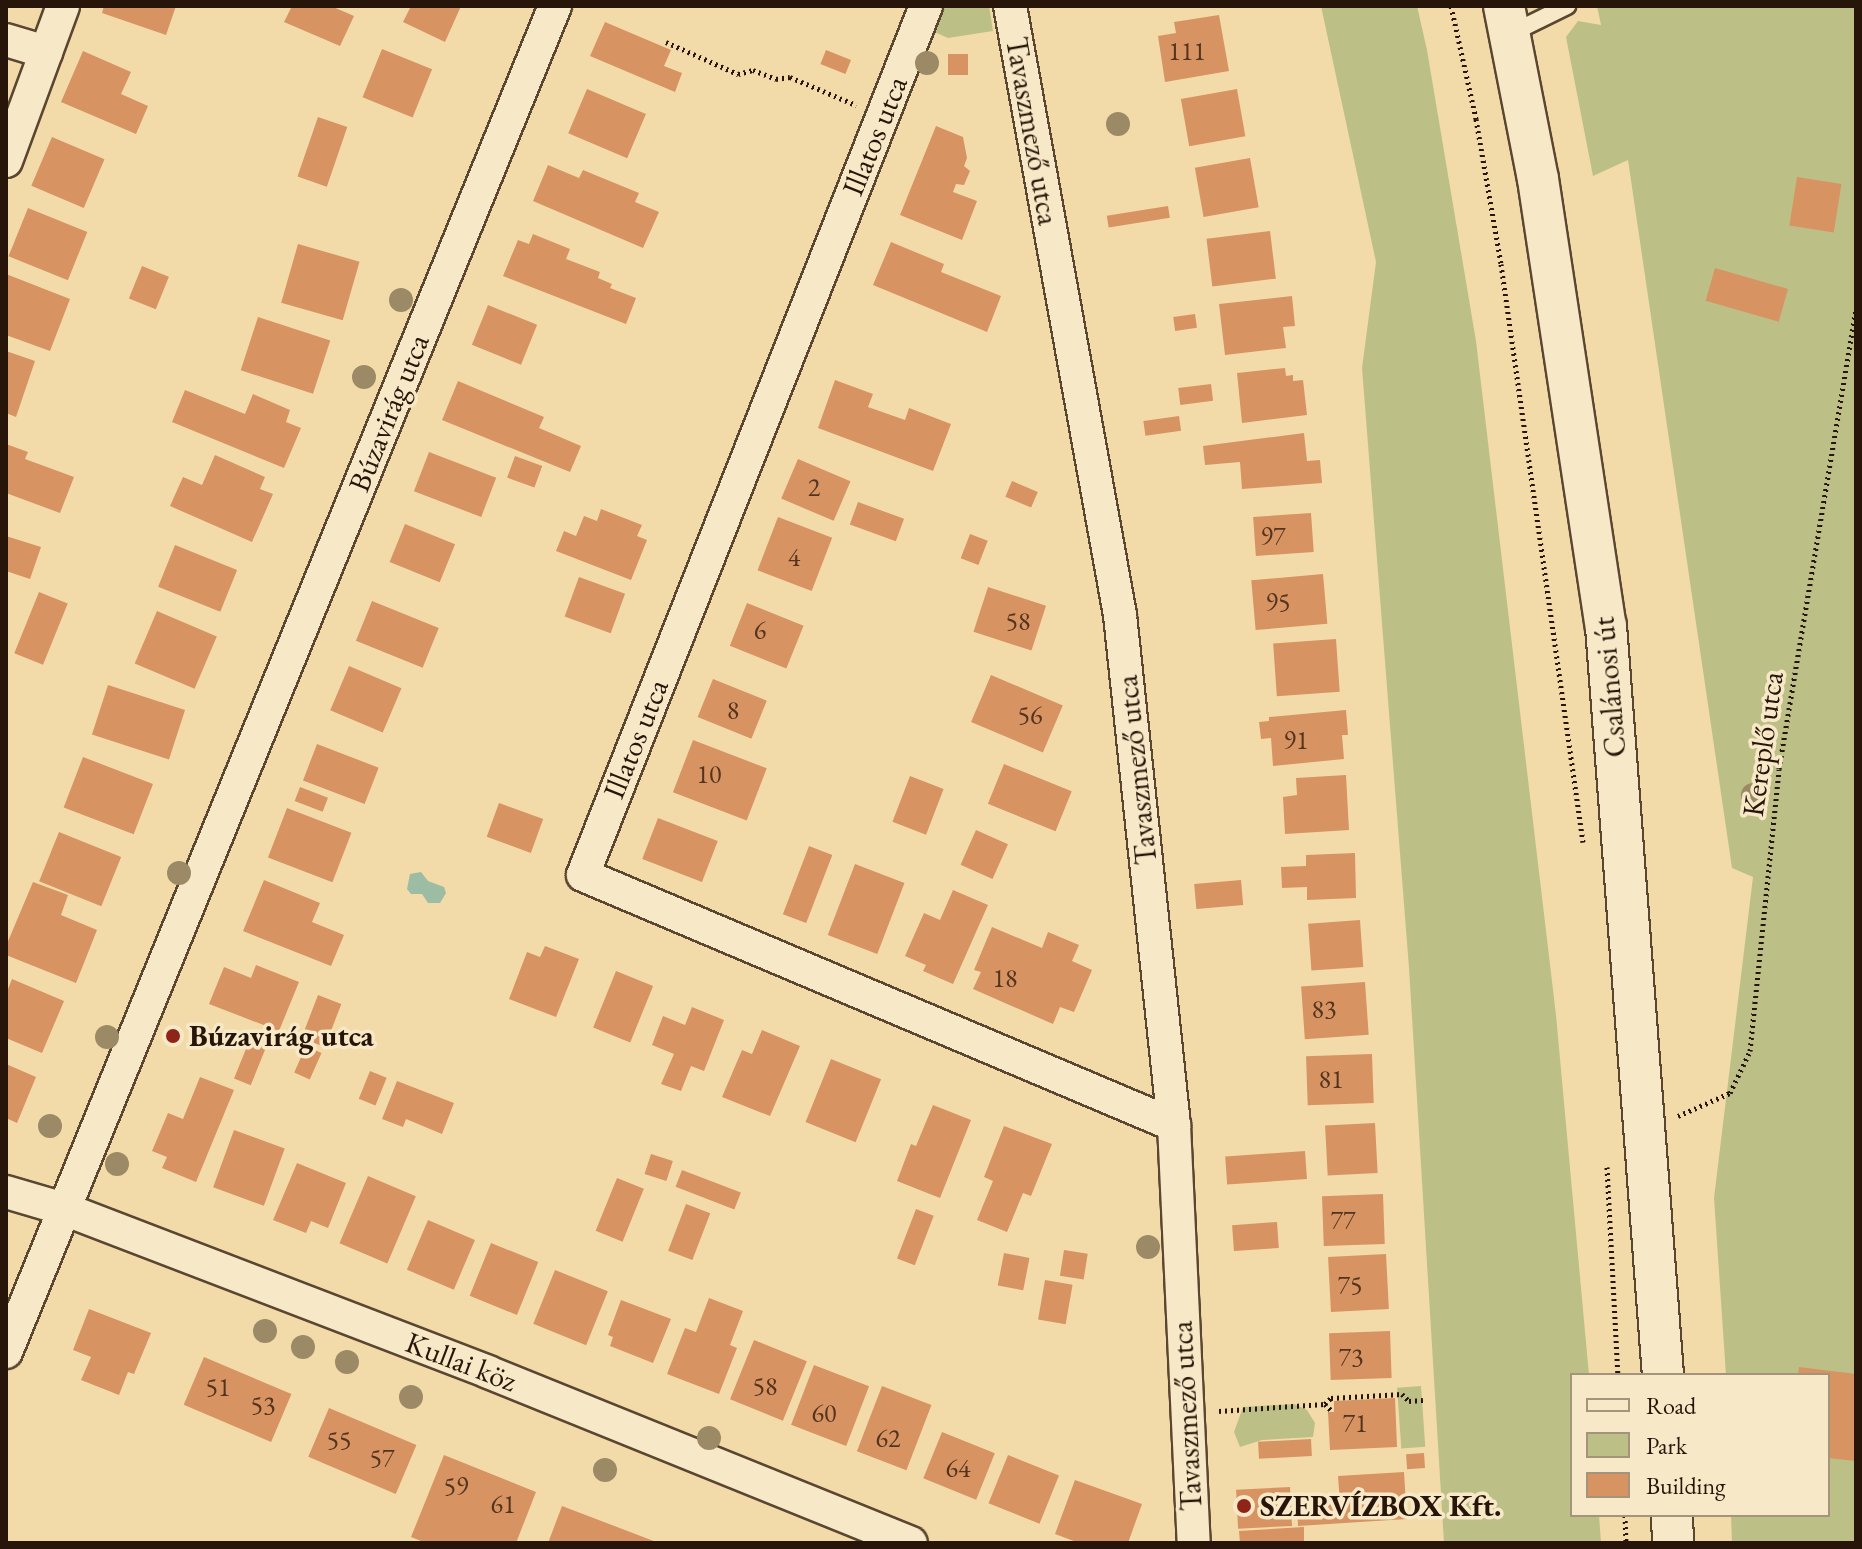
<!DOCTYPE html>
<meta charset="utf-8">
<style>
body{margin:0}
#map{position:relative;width:1862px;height:1549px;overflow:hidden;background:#f2dba9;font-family:"EB Garamond",serif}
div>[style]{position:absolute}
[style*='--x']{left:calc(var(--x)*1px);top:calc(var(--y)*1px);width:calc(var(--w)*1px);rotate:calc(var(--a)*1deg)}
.green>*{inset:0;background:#bdc086;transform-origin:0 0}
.water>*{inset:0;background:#9cbca4}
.building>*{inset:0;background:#d89362;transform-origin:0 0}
.path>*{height:5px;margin-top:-2.5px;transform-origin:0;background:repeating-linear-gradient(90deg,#271509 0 2px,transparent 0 6px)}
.roads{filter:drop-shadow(2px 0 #5a4631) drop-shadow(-2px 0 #5a4631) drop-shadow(0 2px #5a4631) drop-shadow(0 -2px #5a4631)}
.service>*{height:16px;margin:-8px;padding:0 8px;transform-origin:8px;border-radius:8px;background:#f7e8c7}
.minor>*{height:32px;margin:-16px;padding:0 16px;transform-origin:16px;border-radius:16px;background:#f7e8c7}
.tertiary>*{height:40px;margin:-20px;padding:0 20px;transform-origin:20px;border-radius:20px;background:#f7e8c7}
.trees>*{width:24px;height:24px;margin:-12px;border-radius:50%;background:#9b8a65}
.dots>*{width:22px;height:22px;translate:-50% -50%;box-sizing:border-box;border:4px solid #f7e8c7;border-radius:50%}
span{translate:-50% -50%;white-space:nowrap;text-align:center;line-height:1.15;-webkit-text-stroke:7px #f7e8c7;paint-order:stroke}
.number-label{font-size:26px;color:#53341f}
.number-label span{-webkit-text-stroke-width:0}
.street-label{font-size:30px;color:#271509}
.poi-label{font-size:30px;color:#271509;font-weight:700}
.left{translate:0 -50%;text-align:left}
.frame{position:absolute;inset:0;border:8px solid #271509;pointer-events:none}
.legend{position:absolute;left:1570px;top:1373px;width:260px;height:144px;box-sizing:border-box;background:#f7e8c7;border:2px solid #a4947b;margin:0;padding:10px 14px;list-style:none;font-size:24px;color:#271509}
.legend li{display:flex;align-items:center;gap:16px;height:40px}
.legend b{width:40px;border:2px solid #a4947b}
</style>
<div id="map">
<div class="green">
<i style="clip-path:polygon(939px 6px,989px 6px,993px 31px,948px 38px,930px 30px)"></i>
<i style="clip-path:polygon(1321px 6px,1417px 6px,1427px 50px,1476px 341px,1556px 1015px,1589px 1375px,1572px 1375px,1572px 1515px,1599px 1515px,1601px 1543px,1444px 1543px,1409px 968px,1362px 368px,1376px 262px)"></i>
<i style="clip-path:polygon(1597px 6px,1856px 6px,1856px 1543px,1732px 1543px,1731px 1515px,1828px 1515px,1828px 1375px,1726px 1375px,1714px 1198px,1753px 877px,1732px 868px,1628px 160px,1593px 176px,1566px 37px,1578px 21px,1601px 25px)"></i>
<i style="left:1421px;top:1386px;width:61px;height:24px;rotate:86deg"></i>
<i style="clip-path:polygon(1294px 1404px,1307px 1410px,1315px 1423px,1313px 1437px,1262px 1440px,1240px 1447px,1234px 1432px,1243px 1407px)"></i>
</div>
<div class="water">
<i style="clip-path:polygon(421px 872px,428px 881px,444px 887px,446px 893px,440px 903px,428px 903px,422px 894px,411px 894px,407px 889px,410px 874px)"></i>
</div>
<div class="building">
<i style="clip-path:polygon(104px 6px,176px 6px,166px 35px,102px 13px)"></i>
<i style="clip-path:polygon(292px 6px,331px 6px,354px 16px,340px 46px,284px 22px)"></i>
<i style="clip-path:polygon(411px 6px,461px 6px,445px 42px,403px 22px)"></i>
<i style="clip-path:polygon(1219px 15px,1229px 71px,1165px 82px,1158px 36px,1176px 33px,1174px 22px)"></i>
<i style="clip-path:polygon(605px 22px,671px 50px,664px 66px,682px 73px,675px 92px,590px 56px)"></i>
<i style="left:382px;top:49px;width:54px;height:52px;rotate:22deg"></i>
<i style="left:826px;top:50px;width:27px;height:15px;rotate:22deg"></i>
<i style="clip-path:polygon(83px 51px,131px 72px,121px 94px,148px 106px,136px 134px,61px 102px)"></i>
<i style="left:948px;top:54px;width:20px;height:21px"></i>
<i style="left:587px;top:89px;width:64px;height:48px;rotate:23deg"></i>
<i style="left:1237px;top:89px;width:48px;height:57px;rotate:80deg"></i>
<i style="left:318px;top:117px;width:31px;height:63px;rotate:19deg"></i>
<i style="clip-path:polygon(936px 126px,963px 137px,967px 158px,964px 166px,970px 171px,964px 185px,956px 184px,953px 192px,977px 201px,962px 240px,900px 215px)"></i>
<i style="left:52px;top:137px;width:57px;height:53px;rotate:23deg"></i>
<i style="left:1250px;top:158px;width:50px;height:56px;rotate:80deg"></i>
<i style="clip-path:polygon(548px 165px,579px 178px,583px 170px,639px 193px,635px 202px,659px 212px,643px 248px,533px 201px)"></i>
<i style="left:1797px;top:177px;width:45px;height:49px;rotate:9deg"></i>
<i style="left:1168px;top:206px;width:12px;height:62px;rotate:81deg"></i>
<i style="left:28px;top:208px;width:64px;height:52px;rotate:22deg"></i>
<i style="left:1270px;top:231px;width:48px;height:64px;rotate:83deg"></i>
<i style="clip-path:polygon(533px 234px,570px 249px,566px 259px,600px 272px,598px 278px,612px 284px,610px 288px,636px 298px,626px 324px,503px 276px,518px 240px,529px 244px)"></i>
<i style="clip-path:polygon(891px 242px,944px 264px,941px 272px,1001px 296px,987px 332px,873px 285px)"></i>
<i style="left:298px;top:244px;width:64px;height:61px;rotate:16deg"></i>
<i style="left:142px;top:266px;width:29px;height:35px;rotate:22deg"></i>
<i style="left:1715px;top:268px;width:76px;height:34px;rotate:16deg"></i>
<i style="clip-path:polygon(6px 274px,70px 299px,50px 351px,6px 335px)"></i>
<i style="clip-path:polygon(1292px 296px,1295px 326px,1283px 327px,1286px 348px,1225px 355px,1219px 304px)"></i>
<i style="left:488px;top:305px;width:53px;height:43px;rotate:22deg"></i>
<i style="left:1195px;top:314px;width:14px;height:22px;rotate:82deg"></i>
<i style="left:258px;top:317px;width:76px;height:56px;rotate:18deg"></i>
<i style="clip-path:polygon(6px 351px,35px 361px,16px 417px,6px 413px)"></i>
<i style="clip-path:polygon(1285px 368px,1286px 376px,1293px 375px,1293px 381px,1303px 380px,1307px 415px,1242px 423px,1237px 373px)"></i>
<i style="clip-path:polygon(835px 380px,873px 394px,868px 407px,905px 420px,909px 408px,951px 424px,933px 471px,818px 428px)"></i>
<i style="clip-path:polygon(458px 381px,544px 417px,539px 428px,581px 446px,570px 472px,442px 420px)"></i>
<i style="left:1211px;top:384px;width:17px;height:33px;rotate:83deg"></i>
<i style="clip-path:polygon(185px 390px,245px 414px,253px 394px,290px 410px,286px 422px,301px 428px,284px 468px,172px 422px)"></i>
<i style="left:1179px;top:416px;width:15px;height:36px;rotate:82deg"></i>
<i style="clip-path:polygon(1304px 433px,1307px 461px,1320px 460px,1322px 483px,1242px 489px,1240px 462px,1205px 465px,1203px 446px)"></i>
<i style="clip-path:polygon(6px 444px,28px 452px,25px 459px,74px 477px,60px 513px,6px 493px)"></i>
<i style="left:429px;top:452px;width:72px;height:42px;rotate:21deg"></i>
<i style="clip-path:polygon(215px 455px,265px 477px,260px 489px,273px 494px,252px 542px,170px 506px,183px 477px,202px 485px)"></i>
<i style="left:515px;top:456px;width:29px;height:23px;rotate:20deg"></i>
<i style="left:798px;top:459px;width:57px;height:43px;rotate:23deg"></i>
<i style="left:1012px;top:481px;width:28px;height:17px;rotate:23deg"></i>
<i style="left:858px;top:502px;width:49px;height:24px;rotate:20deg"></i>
<i style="clip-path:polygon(601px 509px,642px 525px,637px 536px,647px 540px,631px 580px,556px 551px,564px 531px,576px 536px,584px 516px,597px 521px)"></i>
<i style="left:1311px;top:513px;width:39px;height:58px;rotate:86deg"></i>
<i style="left:778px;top:517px;width:58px;height:57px;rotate:21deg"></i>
<i style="left:405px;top:524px;width:54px;height:41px;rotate:22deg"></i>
<i style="left:970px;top:534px;width:19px;height:26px;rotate:21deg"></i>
<i style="clip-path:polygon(6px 536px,41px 547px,30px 579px,6px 571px)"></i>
<i style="left:175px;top:545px;width:67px;height:45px;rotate:22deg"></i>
<i style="left:1323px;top:574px;width:50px;height:72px;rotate:85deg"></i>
<i style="left:579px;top:577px;width:49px;height:42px;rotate:20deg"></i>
<i style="left:988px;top:587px;width:61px;height:47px;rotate:18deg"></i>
<i style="left:39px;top:592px;width:31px;height:66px;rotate:22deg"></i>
<i style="left:372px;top:601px;width:72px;height:43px;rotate:22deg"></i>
<i style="left:747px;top:603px;width:61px;height:46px;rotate:22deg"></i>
<i style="left:157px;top:611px;width:65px;height:57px;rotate:23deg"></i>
<i style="left:1336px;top:639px;width:53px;height:63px;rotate:86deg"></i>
<i style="left:349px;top:666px;width:57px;height:48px;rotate:23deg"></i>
<i style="left:991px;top:675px;width:78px;height:51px;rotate:23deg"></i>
<i style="left:713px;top:679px;width:58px;height:41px;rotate:22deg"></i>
<i style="left:108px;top:685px;width:81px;height:52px;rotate:18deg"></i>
<i style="clip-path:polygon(1346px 710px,1348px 735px,1342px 735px,1344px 759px,1273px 766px,1271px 738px,1261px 739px,1259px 722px,1269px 721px,1269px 717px)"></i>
<i style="left:693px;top:740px;width:79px;height:56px;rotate:21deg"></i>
<i style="left:317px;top:744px;width:66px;height:39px;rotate:21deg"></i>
<i style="left:83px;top:757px;width:75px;height:54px;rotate:21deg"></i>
<i style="left:1004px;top:764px;width:73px;height:43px;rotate:22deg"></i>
<i style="clip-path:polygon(1346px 775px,1349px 830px,1285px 834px,1283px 797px,1297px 795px,1296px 778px)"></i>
<i style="left:910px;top:776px;width:36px;height:49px;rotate:21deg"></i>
<i style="left:300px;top:787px;width:30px;height:15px;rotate:21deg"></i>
<i style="left:499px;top:803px;width:47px;height:36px;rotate:20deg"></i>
<i style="left:287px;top:808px;width:69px;height:53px;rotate:21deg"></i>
<i style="left:658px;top:818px;width:64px;height:44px;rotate:21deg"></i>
<i style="left:976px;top:830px;width:35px;height:38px;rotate:24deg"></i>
<i style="left:59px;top:832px;width:67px;height:53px;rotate:22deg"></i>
<i style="left:809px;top:846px;width:25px;height:73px;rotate:21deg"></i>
<i style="clip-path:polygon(1355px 853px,1356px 898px,1307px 900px,1307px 887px,1282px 888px,1281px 867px,1306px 866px,1306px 855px)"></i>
<i style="left:855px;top:864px;width:53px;height:76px;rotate:21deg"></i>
<i style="clip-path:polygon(264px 880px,320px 903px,312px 922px,344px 935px,331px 966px,243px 931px)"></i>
<i style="left:1241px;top:880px;width:25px;height:47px;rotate:85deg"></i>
<i style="clip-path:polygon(33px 882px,68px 895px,61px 915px,97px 930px,76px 983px,6px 955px,6px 946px)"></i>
<i style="clip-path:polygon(953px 890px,988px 905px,953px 984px,923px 971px,926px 965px,905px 956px,924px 913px,940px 920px)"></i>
<i style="left:1360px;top:920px;width:47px;height:52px;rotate:86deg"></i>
<i style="clip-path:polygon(992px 927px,1042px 948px,1048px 932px,1079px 945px,1072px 961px,1092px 970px,1074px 1012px,1060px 1007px,1053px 1024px,973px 989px,981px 972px,974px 970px)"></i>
<i style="clip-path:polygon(545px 946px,579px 959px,556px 1017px,509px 999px,527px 952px,540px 957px)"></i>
<i style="clip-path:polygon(256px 965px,299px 982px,279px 1031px,209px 1004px,224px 967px,251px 978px)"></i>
<i style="left:616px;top:971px;width:40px;height:61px;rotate:22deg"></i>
<i style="clip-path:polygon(12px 979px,64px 1001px,42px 1053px,6px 1038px,6px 994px)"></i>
<i style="left:1365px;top:982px;width:53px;height:64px;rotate:86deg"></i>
<i style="left:318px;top:995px;width:25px;height:46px;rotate:21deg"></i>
<i style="clip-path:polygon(692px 1007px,724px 1020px,704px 1071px,691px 1066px,681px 1091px,661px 1084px,674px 1054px,652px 1045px,663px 1016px,685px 1025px)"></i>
<i style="clip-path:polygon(762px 1030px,800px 1046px,770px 1116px,722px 1097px,742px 1050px,752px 1054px)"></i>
<i style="left:252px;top:1034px;width:18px;height:48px;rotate:22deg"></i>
<i style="left:306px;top:1046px;width:17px;height:29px;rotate:24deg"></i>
<i style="left:1372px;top:1054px;width:49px;height:66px;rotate:88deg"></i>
<i style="left:831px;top:1059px;width:54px;height:68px;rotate:22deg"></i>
<i style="clip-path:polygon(6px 1064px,36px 1077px,17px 1123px,6px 1118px)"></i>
<i style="left:370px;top:1071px;width:18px;height:30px;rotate:22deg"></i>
<i style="clip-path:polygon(200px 1077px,234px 1090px,196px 1182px,162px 1168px,167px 1157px,152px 1151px,168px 1113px,183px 1119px)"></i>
<i style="clip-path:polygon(397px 1081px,454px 1103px,442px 1134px,406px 1119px,403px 1127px,382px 1119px)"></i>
<i style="clip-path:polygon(933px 1105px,971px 1120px,940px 1198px,897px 1181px,911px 1144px,916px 1146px)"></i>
<i style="left:1375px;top:1123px;width:50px;height:50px;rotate:87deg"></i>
<i style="clip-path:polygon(1004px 1126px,1052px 1144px,1031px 1196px,1023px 1193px,1007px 1232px,977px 1220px,993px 1181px,984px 1177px)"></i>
<i style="left:234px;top:1130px;width:54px;height:61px;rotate:20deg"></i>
<i style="left:1305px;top:1151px;width:28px;height:80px;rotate:86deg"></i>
<i style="left:651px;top:1154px;width:23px;height:21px;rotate:18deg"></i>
<i style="clip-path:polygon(297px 1163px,346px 1183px,328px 1228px,311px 1221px,306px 1233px,273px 1220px)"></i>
<i style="left:682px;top:1170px;width:63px;height:18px;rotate:21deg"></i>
<i style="left:368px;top:1176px;width:52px;height:73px;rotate:23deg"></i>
<i style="left:617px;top:1178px;width:29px;height:57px;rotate:22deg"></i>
<i style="left:1383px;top:1194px;width:50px;height:61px;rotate:88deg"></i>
<i style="left:686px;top:1204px;width:26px;height:50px;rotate:21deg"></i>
<i style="left:916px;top:1209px;width:19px;height:53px;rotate:21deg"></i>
<i style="left:428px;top:1220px;width:51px;height:54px;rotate:23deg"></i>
<i style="left:1277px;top:1222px;width:26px;height:45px;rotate:86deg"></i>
<i style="left:491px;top:1243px;width:51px;height:57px;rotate:22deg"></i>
<i style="left:1064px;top:1250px;width:24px;height:26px;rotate:9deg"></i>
<i style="left:1004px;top:1253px;width:26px;height:33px;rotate:11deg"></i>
<i style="left:1386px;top:1254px;width:55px;height:58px;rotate:87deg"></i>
<i style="left:555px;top:1270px;width:57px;height:58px;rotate:22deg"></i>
<i style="left:1045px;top:1280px;width:28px;height:40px;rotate:10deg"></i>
<i style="clip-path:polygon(709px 1298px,743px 1311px,730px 1345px,737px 1348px,719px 1394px,667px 1374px,685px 1328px,696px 1332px)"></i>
<i style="clip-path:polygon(621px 1300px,671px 1319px,653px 1363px,610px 1346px,613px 1337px,608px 1335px)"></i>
<i style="clip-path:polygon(89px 1309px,151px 1333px,134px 1374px,128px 1372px,119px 1395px,81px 1380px,91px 1357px,73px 1350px)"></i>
<i style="left:1390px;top:1331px;width:47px;height:61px;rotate:88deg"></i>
<i style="left:754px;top:1340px;width:57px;height:64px;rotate:22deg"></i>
<i style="left:204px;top:1357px;width:95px;height:52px;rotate:23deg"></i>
<i style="left:814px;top:1365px;width:59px;height:64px;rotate:21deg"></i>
<i style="clip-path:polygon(1799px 1367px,1856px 1374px,1856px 1461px,1828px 1458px,1828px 1375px,1798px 1375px)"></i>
<i style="left:882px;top:1386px;width:53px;height:70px;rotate:21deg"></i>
<i style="clip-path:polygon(1395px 1398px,1397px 1447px,1330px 1450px,1328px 1412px,1334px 1412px,1334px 1401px)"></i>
<i style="left:329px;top:1408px;width:95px;height:53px;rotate:23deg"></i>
<i style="left:942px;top:1432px;width:57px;height:50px;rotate:22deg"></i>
<i style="left:1311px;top:1439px;width:17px;height:53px;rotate:87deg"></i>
<i style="left:1424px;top:1453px;width:15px;height:18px;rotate:86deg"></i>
<i style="clip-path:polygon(444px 1455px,536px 1492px,516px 1543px,426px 1543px,411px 1537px)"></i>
<i style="left:1008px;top:1455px;width:55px;height:52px;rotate:22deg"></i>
<i style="clip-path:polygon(1404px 1472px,1407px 1519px,1298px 1526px,1297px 1506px,1340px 1504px,1338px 1476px)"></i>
<i style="clip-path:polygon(1075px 1480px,1142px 1504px,1128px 1543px,1079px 1543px,1055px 1534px)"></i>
<i style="left:1290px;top:1487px;width:39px;height:54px;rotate:87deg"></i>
<i style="clip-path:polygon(562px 1506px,659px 1543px,548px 1543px)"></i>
<i style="clip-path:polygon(1304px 1527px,1304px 1543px,1240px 1543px,1239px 1531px)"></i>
</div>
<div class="path">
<i style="--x:1451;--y:6;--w:116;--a:77.5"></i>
<i style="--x:1476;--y:119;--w:147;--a:80.2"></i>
<i style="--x:1501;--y:264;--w:584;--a:81.93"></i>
<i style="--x:666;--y:42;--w:79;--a:24"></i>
<i style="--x:738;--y:74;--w:16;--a:-15"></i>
<i style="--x:753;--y:70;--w:25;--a:21"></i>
<i style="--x:776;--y:79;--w:14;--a:-8"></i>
<i style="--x:790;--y:77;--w:72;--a:23"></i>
<i style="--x:1678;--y:1116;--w:57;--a:-23.9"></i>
<i style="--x:1730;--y:1093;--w:47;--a:-64.5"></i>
<i style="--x:1750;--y:1051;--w:283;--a:-84.1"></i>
<i style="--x:1779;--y:769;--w:468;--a:-80.5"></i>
<i style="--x:1607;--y:1167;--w:208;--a:87"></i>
<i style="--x:1325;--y:1404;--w:8;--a:-45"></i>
<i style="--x:1331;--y:1398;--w:71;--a:-3.2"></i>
<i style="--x:1402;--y:1394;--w:10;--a:45"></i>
<i style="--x:1409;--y:1401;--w:14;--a:-4"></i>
<i style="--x:1219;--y:1411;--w:106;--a:-3.8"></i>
<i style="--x:1325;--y:1404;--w:8;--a:45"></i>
<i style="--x:1625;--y:1515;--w:28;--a:88"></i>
</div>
<div class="roads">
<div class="service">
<i style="--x:1510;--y:34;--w:64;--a:-26.2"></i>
</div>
<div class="minor">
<i style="--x:926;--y:6;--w:934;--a:111.54"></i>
<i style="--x:583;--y:875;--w:642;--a:22.93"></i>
<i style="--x:1010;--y:6;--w:619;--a:79.76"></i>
<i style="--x:1120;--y:615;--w:513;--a:83.96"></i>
<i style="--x:1174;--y:1125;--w:418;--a:87.3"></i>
<i style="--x:6;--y:40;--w:42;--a:16.7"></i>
<i style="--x:6;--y:161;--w:165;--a:-69.8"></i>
<i style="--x:6;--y:1192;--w:60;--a:16.3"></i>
<i style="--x:64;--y:1209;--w:454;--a:21"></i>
<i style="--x:488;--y:1372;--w:456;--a:22"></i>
<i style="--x:6;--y:1352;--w:1454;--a:-67.81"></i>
</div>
<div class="tertiary">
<i style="--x:1504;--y:6;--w:176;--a:78.9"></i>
<i style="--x:1538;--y:179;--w:452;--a:81.4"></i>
<i style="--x:1606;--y:626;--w:751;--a:85.65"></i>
<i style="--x:1672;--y:1515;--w:28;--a:88"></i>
</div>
</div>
<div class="trees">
<i style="left:927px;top:63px"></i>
<i style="left:1118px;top:124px"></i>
<i style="left:401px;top:300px"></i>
<i style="left:364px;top:377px"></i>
<i style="left:1753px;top:795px"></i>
<i style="left:179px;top:873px"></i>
<i style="left:107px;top:1037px"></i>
<i style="left:50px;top:1126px"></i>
<i style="left:117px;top:1164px"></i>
<i style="left:1148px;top:1247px"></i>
<i style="left:265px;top:1331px"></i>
<i style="left:303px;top:1347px"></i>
<i style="left:347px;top:1362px"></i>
<i style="left:411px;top:1397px"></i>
<i style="left:709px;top:1438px"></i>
<i style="left:605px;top:1470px"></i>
</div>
<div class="dots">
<i style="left:173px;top:1036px;background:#8f2418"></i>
<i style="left:1244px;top:1506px;background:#8f2418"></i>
</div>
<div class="number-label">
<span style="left:1187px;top:52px">111</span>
<span style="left:814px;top:488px">2</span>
<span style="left:1273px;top:537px">97</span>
<span style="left:794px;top:558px">4</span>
<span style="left:1278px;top:603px">95</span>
<span style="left:1018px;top:622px">58</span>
<span style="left:760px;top:631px">6</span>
<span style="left:733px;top:711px">8</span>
<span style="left:1030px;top:716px">56</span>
<span style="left:1296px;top:741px">91</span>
<span style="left:709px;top:775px">10</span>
<span style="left:1005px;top:979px">18</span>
<span style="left:1324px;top:1010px">83</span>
<span style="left:1331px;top:1080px">81</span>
<span style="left:1343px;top:1221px">77</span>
<span style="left:1350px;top:1286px">75</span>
<span style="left:1351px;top:1358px">73</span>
<span style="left:765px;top:1387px">58</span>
<span style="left:218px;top:1388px">51</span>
<span style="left:263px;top:1406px">53</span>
<span style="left:824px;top:1414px">60</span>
<span style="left:1355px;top:1424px">71</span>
<span style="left:888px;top:1439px">62</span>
<span style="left:339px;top:1441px">55</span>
<span style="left:382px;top:1459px">57</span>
<span style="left:958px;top:1469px">64</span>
<span style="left:456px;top:1487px">59</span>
<span style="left:503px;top:1505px">61</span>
</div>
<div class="street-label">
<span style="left:1032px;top:131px;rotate:80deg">Tavaszmező utca</span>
<span style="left:875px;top:136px;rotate:-68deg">Illatos utca</span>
<span style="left:389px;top:413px;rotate:-68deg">Búzavirág utca</span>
<span style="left:1610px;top:687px;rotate:-95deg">Csalánosi út</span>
<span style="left:636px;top:739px;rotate:-68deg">Illatos utca</span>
<span style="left:1763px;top:744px;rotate:-82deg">Kereplő utca</span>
<span style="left:1137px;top:770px;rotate:-96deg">Tavaszmező utca</span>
<span style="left:461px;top:1362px;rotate:21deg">Kullai köz</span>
<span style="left:1187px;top:1416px;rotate:-93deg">Tavaszmező utca</span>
</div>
<div class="poi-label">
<span class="left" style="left:189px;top:1036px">Búzavirág utca</span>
<span class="left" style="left:1260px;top:1506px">SZERVÍZBOX Kft.</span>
</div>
<div class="frame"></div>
<ul class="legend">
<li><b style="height:10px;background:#f7e8c7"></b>Road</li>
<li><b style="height:22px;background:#bdc086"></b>Park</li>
<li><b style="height:22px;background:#d89362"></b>Building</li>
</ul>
</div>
